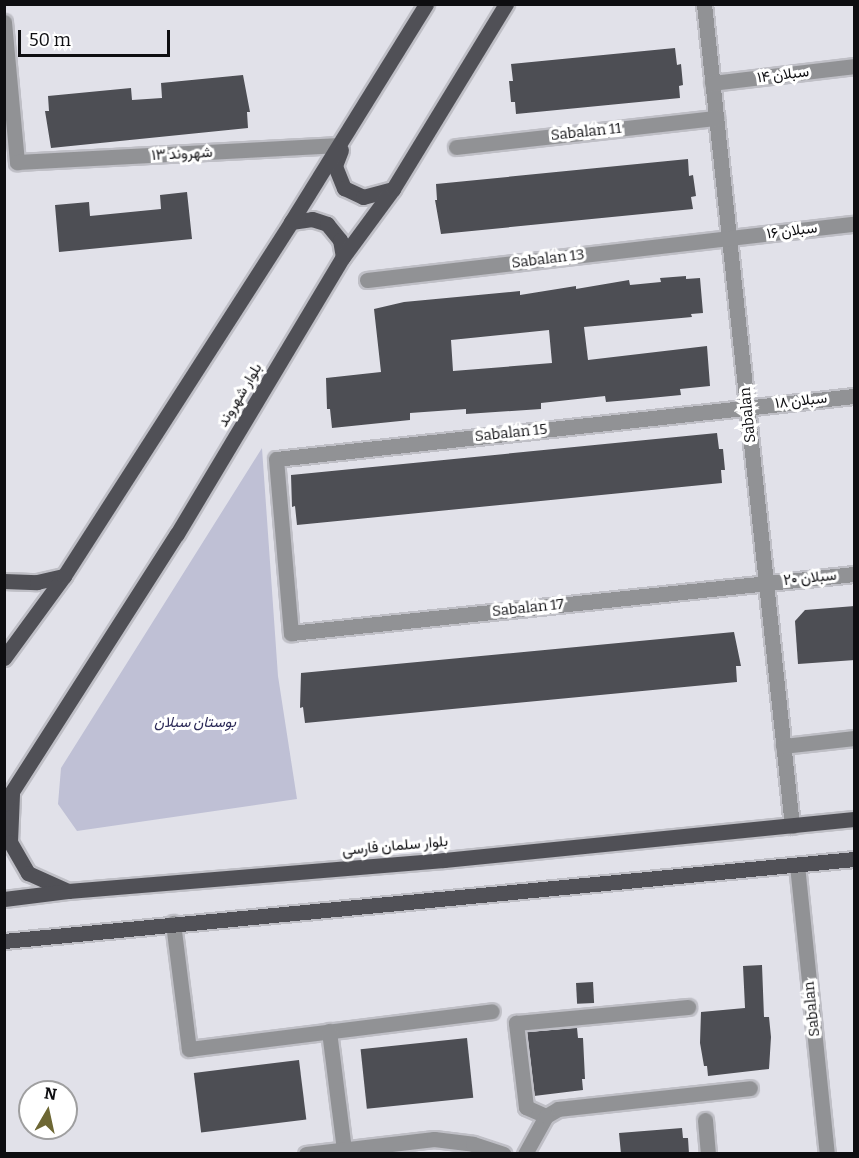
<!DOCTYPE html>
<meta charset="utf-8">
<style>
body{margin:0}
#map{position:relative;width:859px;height:1158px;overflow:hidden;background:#e1e1e9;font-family:Bitter,Vazirmatn,serif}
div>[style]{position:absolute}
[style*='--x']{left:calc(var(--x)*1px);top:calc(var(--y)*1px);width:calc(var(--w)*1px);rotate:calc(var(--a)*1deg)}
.green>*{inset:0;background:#bfc0d5}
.building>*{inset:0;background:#4d4e54;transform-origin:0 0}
.roads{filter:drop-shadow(2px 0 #bfbfc6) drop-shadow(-2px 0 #bfbfc6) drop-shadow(0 2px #bfbfc6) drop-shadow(0 -2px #bfbfc6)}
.minor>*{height:15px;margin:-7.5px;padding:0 7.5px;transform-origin:7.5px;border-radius:7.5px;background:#919295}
.major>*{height:15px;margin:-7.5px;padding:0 7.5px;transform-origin:7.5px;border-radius:7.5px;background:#505056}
span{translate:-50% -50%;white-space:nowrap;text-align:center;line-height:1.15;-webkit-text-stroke:6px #fff;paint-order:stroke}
.street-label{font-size:15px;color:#0e0e11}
.park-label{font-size:15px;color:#2d2b58;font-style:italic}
.frame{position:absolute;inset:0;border:6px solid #0e0e11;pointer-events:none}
.north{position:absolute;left:18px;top:1080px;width:60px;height:60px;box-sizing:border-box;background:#fff;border:2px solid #9f9fa0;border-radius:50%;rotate:9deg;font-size:16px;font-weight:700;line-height:24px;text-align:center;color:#0e0e11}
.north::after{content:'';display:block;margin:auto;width:21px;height:27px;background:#6d6734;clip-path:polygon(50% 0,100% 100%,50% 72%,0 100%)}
.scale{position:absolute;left:18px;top:30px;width:152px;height:27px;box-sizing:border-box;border:3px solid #0e0e11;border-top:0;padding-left:8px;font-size:18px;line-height:21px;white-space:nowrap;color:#0e0e11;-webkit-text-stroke:4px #fff;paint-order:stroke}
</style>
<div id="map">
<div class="green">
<i style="clip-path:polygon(262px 448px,278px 676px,297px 799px,77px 831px,58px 804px,61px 768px)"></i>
</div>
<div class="building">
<i style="clip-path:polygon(675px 48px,677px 65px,681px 64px,683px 85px,679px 86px,680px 98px,516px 114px,515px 102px,511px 102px,509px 81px,513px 81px,511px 64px)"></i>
<i style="clip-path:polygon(243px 75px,250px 112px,247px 112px,248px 128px,51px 148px,45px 111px,49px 111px,48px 96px,131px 88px,132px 100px,162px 98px,161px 83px)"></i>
<i style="clip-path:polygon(688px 159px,689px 176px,693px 175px,696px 196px,691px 197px,693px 209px,441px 234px,435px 200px,437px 200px,436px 184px)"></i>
<i style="clip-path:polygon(187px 192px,192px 239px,59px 252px,55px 205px,89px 202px,90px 216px,161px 209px,160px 195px)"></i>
<i style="clip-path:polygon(evenodd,686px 276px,686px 279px,700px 278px,703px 313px,691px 314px,692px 317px,584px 327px,588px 360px,707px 346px,710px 386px,680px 389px,681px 395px,640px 399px,606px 402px,605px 396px,541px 403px,541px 409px,466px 414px,466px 409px,410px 413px,410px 420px,332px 428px,330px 409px,327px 409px,326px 378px,381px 372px,374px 309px,404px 302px,520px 291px,520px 295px,576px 286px,576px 289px,629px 280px,630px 285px,661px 282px,660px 278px,686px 276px,549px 330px,552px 363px,453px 371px,451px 340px,549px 330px)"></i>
<i style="clip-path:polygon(717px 433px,719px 449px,723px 449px,725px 470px,721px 470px,722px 483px,297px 525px,295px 506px,292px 507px,291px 475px)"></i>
<i style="clip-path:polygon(855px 606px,855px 660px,798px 664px,795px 621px,805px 610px)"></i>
<i style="clip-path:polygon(734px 632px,741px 666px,736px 666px,737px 682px,305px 723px,303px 707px,300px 708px,301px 673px)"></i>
<i style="clip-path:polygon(762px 965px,764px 1017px,769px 1017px,771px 1037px,769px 1069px,708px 1076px,707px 1066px,704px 1066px,700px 1043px,701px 1012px,745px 1008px,743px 966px)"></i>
<i style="left:593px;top:982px;width:21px;height:17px;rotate:87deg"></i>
<i style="clip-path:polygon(577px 1028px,578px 1038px,583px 1038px,585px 1079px,582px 1079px,583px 1090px,534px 1096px,527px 1032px)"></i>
<i style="left:467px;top:1038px;width:60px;height:107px;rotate:84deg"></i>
<i style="left:299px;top:1060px;width:60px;height:106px;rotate:83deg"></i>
<i style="clip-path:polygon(682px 1128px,683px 1138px,688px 1138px,689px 1154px,621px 1154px,619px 1133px)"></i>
</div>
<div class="roads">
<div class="minor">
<i style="--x:704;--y:4;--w:827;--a:83.89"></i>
<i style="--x:4;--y:22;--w:141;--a:84.7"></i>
<i style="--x:17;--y:162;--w:323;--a:-3"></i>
<i style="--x:712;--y:83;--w:143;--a:-6.8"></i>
<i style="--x:456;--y:147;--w:262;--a:-6.4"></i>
<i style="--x:367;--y:280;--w:490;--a:-6.6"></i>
<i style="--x:854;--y:396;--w:581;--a:173.78"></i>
<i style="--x:276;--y:459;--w:175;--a:85.1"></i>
<i style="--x:291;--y:633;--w:566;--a:-5.98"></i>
<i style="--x:783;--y:746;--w:71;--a:-6.4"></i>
<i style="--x:797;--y:865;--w:291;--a:84.1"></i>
<i style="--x:173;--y:923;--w:127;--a:82.8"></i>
<i style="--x:189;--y:1049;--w:305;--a:-7.1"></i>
<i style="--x:329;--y:1031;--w:119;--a:82.8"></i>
<i style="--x:546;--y:1116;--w:22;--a:-156"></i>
<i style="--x:526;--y:1107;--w:85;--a:-96.8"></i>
<i style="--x:516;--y:1023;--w:173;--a:-5.3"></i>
<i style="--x:705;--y:1120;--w:34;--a:85"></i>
<i style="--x:306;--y:1154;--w:129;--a:-6.7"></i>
<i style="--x:434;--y:1139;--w:39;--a:7"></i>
<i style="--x:473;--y:1144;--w:32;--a:18"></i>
<i style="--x:525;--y:1154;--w:43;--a:-61.1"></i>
<i style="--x:546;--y:1116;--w:14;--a:-30"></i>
<i style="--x:558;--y:1109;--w:193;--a:-6.2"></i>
</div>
<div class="major">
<i style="--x:341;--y:150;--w:17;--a:111"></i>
<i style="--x:335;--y:166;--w:24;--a:68"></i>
<i style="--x:344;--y:188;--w:21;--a:25"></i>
<i style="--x:363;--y:197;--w:31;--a:-15"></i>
<i style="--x:291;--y:222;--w:21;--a:-8"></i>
<i style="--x:312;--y:219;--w:16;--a:18"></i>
<i style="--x:327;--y:224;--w:21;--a:51"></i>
<i style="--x:340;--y:240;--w:17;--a:80"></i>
<i style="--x:4;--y:581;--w:33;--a:2"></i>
<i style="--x:37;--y:582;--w:28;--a:-13"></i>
<i style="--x:4;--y:658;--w:102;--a:-53.8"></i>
<i style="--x:64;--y:576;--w:421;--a:-57.3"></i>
<i style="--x:291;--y:222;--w:256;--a:-58.2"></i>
<i style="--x:12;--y:794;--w:48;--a:92.4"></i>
<i style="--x:10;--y:842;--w:36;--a:60"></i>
<i style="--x:28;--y:873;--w:44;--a:24.2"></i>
<i style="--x:68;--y:891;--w:377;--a:-4.7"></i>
<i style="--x:444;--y:860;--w:412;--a:-5.7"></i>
<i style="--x:4;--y:804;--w:321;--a:-57.4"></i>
<i style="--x:177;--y:534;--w:323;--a:-59.1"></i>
<i style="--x:343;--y:257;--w:84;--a:-53.7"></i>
<i style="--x:393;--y:189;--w:217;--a:-58.6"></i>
<i style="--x:4;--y:899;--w:64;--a:-7.1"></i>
<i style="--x:4;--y:941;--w:854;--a:-5.51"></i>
</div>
</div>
<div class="street-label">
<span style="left:783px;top:75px;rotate:-7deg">سبلان ۱۴</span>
<span style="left:586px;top:132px;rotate:-6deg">Sabalan 11</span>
<span style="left:182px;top:154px;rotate:-3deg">شهروند ۱۳</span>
<span style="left:792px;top:231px;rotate:-7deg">سبلان ۱۶</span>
<span style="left:548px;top:259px;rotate:-7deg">Sabalan 13</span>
<span style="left:240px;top:395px;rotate:-59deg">بلوار شهروند</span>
<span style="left:801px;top:401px;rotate:-6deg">سبلان ۱۸</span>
<span style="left:748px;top:415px;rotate:-96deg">Sabalan</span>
<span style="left:511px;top:433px;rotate:-6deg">Sabalan 15</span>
<span style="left:810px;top:578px;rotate:-6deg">سبلان ۲۰</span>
<span style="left:528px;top:608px;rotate:-6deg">Sabalan 17</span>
<span style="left:395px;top:846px;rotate:-5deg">بلوار سلمان فارسی</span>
<span style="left:812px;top:1009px;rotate:-96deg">Sabalan</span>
</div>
<div class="park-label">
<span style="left:195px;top:723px">بوستان سبلان</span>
</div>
<div class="frame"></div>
<div class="north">N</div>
<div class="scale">50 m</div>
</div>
